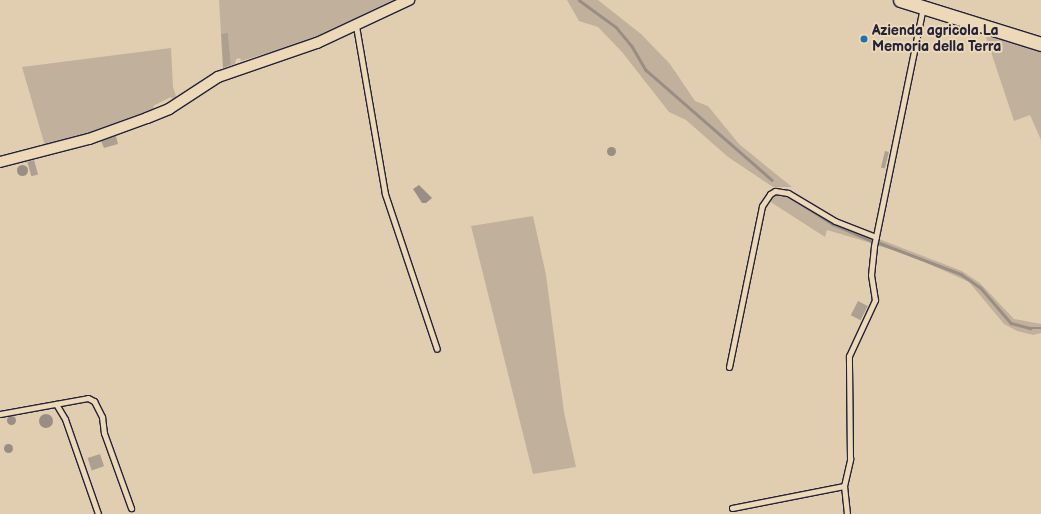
<!DOCTYPE html>
<style>
body{margin:0}
#map{position:relative;width:1041px;height:514px;overflow:hidden;background:#e1ceb0;font-family:"Balsamiq Sans",sans-serif}
div>[style]{position:absolute}
[style*='--x']{left:calc(var(--x)*1px);top:calc(var(--y)*1px);width:calc(var(--w)*1px);rotate:calc(var(--a)*1deg)}
.green>*{inset:0;background:#c1b19c}
.water>*{inset:0;background:#9a8e84}
.round{border-radius:50%}
.stream>*{height:2.5px;margin:-1.25px;padding:0 1.25px;transform-origin:1.25px;border-radius:1.25px;background:#9a8e84}
.building>*{inset:0;background:#aea091;transform-origin:0 0}
.roads{filter:drop-shadow(1px 0 #22223b) drop-shadow(-1px 0 #22223b) drop-shadow(0 1px #22223b) drop-shadow(0 -1px #22223b)}
.lane>*{height:5px;margin:-2.5px;padding:0 2.5px;transform-origin:2.5px;border-radius:2.5px;background:#edd9b7}
.street>*{height:10px;margin:-5px;padding:0 5px;transform-origin:5px;border-radius:5px;background:#edd9b7}
.secondary>*{height:13px;margin:-6.5px;padding:0 6.5px;transform-origin:6.5px;border-radius:6.5px;background:#edd9b7}
.dots>*{width:11px;height:11px;translate:-50% -50%;box-sizing:border-box;border:2px solid #edd9b7;border-radius:50%}
span{translate:-50% -50%;white-space:nowrap;text-align:center;line-height:1.15;-webkit-text-stroke:4px #edd9b7;paint-order:stroke}
.poi-label{font-size:14px;color:#22223b;font-weight:700}
.left{translate:0 -50%;text-align:left}
</style>
<div id="map">
<div class="green">
<i style="clip-path:polygon(219px 0,396px 0,308px 41px,241px 61px,240px 58px,236px 59px,235px 64px,231px 65px,228px 34px,221px 34px)"></i>
<i style="clip-path:polygon(567px 0,598px 0,641px 34px,670px 64px,695px 101px,708px 106px,739px 144px,792px 187px,773px 187px,728px 157px,686px 120px,669px 112px,622px 52px,598px 27px,579px 21px)"></i>
<i style="clip-path:polygon(984px 31px,1041px 50px,1041px 140px,1030px 115px,1014px 121px)"></i>
<i style="clip-path:polygon(171px 48px,173px 87px,177px 99px,174px 102px,171px 97px,153px 106px,155px 111px,87px 134px,45px 146px,22px 67px)"></i>
<i style="clip-path:polygon(785px 194px,834px 222px,872px 238px,871px 243px,827px 230px,825px 237px,769px 201px,774px 196px)"></i>
<i style="clip-path:polygon(533px 216px,546px 275px,564px 412px,576px 467px,533px 474px,471px 226px)"></i>
<i style="clip-path:polygon(879px 239px,962px 271px,980px 283px,1014px 319px,1041px 324px,1041px 333px,1033px 335px,1017px 331px,1004px 324px,969px 282px,909px 255px,876px 245px)"></i>
</div>
<div class="water">
<i class="round" style="left:606.5px;top:146.5px;width:9px;height:9px"></i>
<i class="round" style="left:16.5px;top:164.5px;width:11px;height:11px"></i>
<i style="clip-path:polygon(419px 185px,432px 198px,426px 203px,422px 203px,413px 189px)"></i>
<i class="round" style="left:39px;top:414px;width:14px;height:14px"></i>
<i class="round" style="left:6.5px;top:415.5px;width:9px;height:9px"></i>
<i class="round" style="left:3.5px;top:443.5px;width:9px;height:9px"></i>
</div>
<div class="stream">
<i style="--x:579;--y:0;--w:46;--a:36.1"></i>
<i style="--x:616;--y:27;--w:25;--a:50"></i>
<i style="--x:632;--y:46;--w:28;--a:60"></i>
<i style="--x:646;--y:70;--w:167;--a:41.1"></i>
<i style="--x:786;--y:194;--w:56;--a:32.6"></i>
<i style="--x:833;--y:224;--w:43;--a:23.6"></i>
<i style="--x:877;--y:242;--w:90;--a:20.9"></i>
<i style="--x:961;--y:274;--w:24;--a:35"></i>
<i style="--x:981;--y:288;--w:46;--a:49.4"></i>
<i style="--x:1011;--y:323;--w:20;--a:15"></i>
<i style="--x:1030;--y:328;--w:11;--a:0"></i>
</div>
<div class="building">
<i style="clip-path:polygon(228px 33px,231px 65px,223px 68px,221px 34px)"></i>
<i style="clip-path:polygon(116px 136px,118px 144px,104px 148px,101px 141px)"></i>
<i style="left:885px;top:151px;width:4px;height:17px;rotate:14deg"></i>
<i style="left:34px;top:160px;width:15px;height:7px;rotate:74deg"></i>
<i style="left:858px;top:301px;width:11px;height:16px;rotate:27deg"></i>
<i style="left:100px;top:454px;width:13px;height:13px;rotate:72deg"></i>
</div>
<div class="roads">
<div class="lane">
<i style="--x:356;--y:26;--w:170;--a:80.2"></i>
<i style="--x:385;--y:194;--w:163;--a:71.5"></i>
<i style="--x:729;--y:367;--w:164;--a:-78.4"></i>
<i style="--x:762;--y:206;--w:14;--a:-56"></i>
<i style="--x:770;--y:194;--w:6;--a:-31"></i>
<i style="--x:775;--y:191;--w:13;--a:9"></i>
<i style="--x:788;--y:193;--w:55;--a:30.8"></i>
<i style="--x:835;--y:221;--w:44;--a:21.3"></i>
<i style="--x:56;--y:404;--w:17;--a:59"></i>
<i style="--x:65;--y:419;--w:101;--a:70.8"></i>
<i style="--x:0;--y:414;--w:89;--a:-10.3"></i>
<i style="--x:88;--y:398;--w:7;--a:27"></i>
<i style="--x:94;--y:401;--w:18;--a:63"></i>
<i style="--x:102;--y:417;--w:16;--a:83"></i>
<i style="--x:104;--y:433;--w:80;--a:70.2"></i>
<i style="--x:732;--y:508;--w:114;--a:-11.1"></i>
<i style="--x:847;--y:514;--w:28;--a:-96"></i>
<i style="--x:844;--y:486;--w:28;--a:-77"></i>
<i style="--x:850;--y:459;--w:103;--a:-90.6"></i>
<i style="--x:849;--y:356;--w:62;--a:-65.1"></i>
<i style="--x:875;--y:300;--w:25;--a:-99"></i>
<i style="--x:871;--y:275;--w:29;--a:-84"></i>
<i style="--x:874;--y:246;--w:244;--a:-78.4"></i>
</div>
<div class="street">
<i style="--x:0;--y:162;--w:92;--a:-14.5"></i>
<i style="--x:89;--y:139;--w:62;--a:-19.9"></i>
<i style="--x:147;--y:118;--w:24;--a:-22"></i>
<i style="--x:169;--y:109;--w:59;--a:-33.1"></i>
<i style="--x:218;--y:77;--w:105;--a:-19"></i>
<i style="--x:317;--y:43;--w:102;--a:-25.1"></i>
</div>
<div class="secondary">
<i style="--x:900;--y:0;--w:148;--a:17.3"></i>
</div>
</div>
<div class="dots">
<i style="left:864px;top:39px;background:#1f6fb2"></i>
</div>
<div class="poi-label">
<span class="left" style="left:872px;top:39px">Azienda agricola La<br>Memoria della Terra</span>
</div>
</div>
